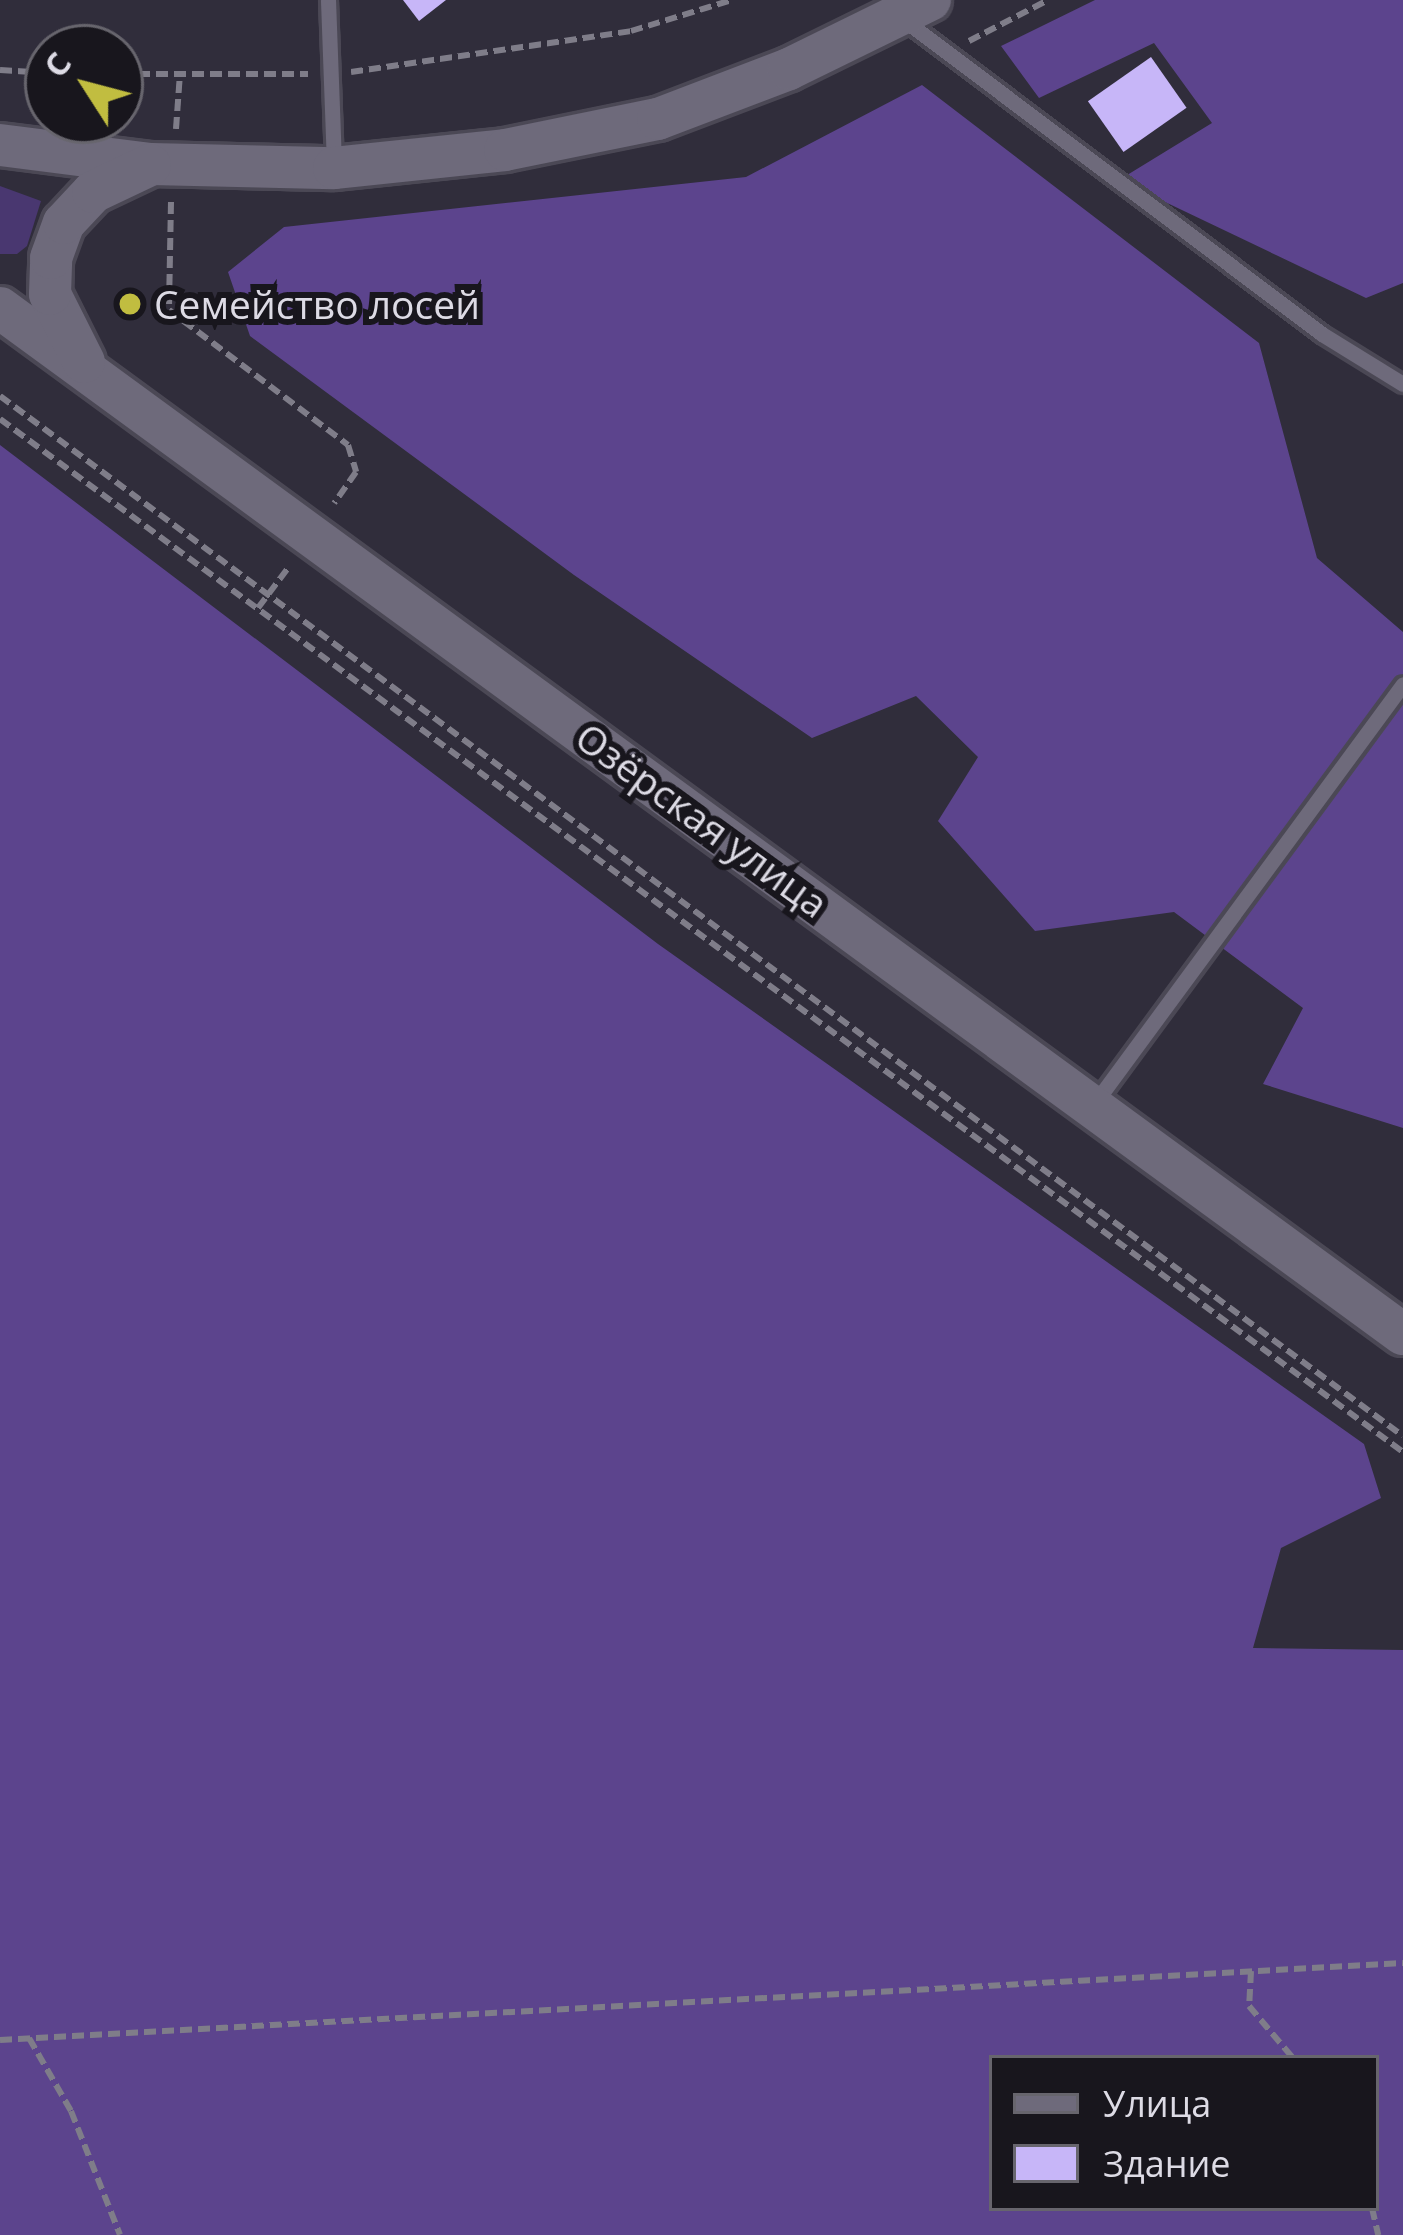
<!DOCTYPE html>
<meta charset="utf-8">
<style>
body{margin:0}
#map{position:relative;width:1403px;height:2235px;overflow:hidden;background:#302d3b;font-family:"Open Sans",sans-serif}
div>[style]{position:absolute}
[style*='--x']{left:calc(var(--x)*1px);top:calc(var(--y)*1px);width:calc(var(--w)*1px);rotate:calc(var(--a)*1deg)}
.green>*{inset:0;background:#493770}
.forest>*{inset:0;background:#5c448d}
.building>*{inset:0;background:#c7b6f8;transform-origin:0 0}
.path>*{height:6px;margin-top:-3px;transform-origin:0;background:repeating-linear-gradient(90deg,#7f7d89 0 12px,transparent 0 18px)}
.roads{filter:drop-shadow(3px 0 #4b4855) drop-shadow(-3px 0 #4b4855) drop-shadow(0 3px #4b4855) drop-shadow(0 -3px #4b4855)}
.lane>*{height:15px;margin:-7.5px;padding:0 7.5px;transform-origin:7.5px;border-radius:7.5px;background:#6e6a7b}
.secondary>*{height:42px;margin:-21px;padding:0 21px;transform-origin:21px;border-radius:21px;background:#6e6a7b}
.dots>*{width:33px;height:33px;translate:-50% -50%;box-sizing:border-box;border:6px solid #18161d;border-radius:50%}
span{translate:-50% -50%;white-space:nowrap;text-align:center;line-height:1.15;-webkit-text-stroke:12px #18161d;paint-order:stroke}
.poi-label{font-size:39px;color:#dddbe5}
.left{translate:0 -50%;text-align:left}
.street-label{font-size:39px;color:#dddbe5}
.legend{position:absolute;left:989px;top:2055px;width:390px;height:156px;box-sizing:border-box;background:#18161d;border:3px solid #67656d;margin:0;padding:15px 21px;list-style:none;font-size:36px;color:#dddbe5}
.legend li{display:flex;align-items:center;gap:24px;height:60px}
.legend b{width:60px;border:3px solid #67656d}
.north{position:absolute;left:24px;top:24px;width:120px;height:120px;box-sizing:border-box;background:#18161d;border:3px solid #67656d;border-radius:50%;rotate:306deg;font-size:33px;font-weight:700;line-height:48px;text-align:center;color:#dddbe5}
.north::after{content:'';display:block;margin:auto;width:42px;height:54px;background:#c1bd40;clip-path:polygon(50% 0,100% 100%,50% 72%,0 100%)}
</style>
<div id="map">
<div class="green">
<i style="clip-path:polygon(0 186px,41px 201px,27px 246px,17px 254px,0 254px)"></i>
</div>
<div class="forest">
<i style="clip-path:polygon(1095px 0,1403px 0,1403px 283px,1366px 298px,1119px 180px,1212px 123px,1154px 43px,1039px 98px,1001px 46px)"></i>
<i style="clip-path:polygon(922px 85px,1259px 343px,1317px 558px,1403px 632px,1403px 1128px,1263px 1084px,1303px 1008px,1174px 912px,1035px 931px,938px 821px,978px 757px,916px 696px,812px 738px,574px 575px,250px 336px,228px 272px,284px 227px,746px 177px)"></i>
<i style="clip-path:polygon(evenodd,0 445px,658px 944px,1364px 1444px,1381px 1498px,1281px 1548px,1253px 1648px,1403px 1650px,1403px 2235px,0 2235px,0 445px,1376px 2058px,1376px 2208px,992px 2208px,992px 2058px,1376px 2058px)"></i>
</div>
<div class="building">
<i style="clip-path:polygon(403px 0,446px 0,419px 21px)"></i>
<i style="left:1151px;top:57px;width:62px;height:77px;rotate:55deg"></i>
</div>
<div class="path">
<i style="--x:969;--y:41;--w:89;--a:-27.4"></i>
<i style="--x:0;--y:70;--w:48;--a:3.6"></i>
<i style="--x:351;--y:72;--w:283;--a:-8.3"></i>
<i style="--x:631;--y:31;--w:106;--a:-17.1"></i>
<i style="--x:120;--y:74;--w:188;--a:0"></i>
<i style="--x:176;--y:129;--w:56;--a:-85.9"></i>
<i style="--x:171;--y:202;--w:108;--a:91.1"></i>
<i style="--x:169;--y:310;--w:224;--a:37"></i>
<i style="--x:348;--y:445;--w:28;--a:73"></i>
<i style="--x:356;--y:472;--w:38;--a:125"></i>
<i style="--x:0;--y:396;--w:1746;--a:36.55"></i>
<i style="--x:0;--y:419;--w:1742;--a:36.36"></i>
<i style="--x:258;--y:608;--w:50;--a:-53.1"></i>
<i style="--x:1251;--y:1971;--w:35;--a:93"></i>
<i style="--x:1249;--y:2006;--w:68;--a:49.8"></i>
<i style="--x:29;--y:2038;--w:84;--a:60.1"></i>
<i style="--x:71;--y:2111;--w:133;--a:68.4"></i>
<i style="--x:0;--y:2040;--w:1405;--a:-3.14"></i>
<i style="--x:1372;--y:2208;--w:28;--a:77"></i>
</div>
<div class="roads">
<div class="lane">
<i style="--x:328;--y:0;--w:165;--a:87.9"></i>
<i style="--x:900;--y:17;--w:528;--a:36.91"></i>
<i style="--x:1322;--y:334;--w:95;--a:31.7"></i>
<i style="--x:1094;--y:1104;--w:521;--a:-53.66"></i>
</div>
<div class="secondary">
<i style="--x:0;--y:145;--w:152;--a:7.2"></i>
<i style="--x:151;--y:164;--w:183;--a:1.3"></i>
<i style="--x:334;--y:168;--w:172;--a:-6"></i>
<i style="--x:505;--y:150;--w:156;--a:-11.5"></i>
<i style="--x:658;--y:119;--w:140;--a:-20.9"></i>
<i style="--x:789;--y:69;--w:157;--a:-26.1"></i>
<i style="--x:0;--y:308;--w:1738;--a:36.18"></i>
<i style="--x:84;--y:362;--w:76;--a:-116.6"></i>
<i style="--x:50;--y:294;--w:36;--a:-88"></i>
<i style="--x:51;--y:258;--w:37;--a:-70"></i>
<i style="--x:64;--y:223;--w:42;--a:-46.9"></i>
<i style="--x:93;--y:192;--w:63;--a:-25.3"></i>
</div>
</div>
<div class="dots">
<i style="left:130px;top:304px;background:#c1bd40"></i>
</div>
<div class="poi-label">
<span class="left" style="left:154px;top:304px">Семейство лосей</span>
</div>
<div class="street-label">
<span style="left:702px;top:820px;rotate:36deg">Озёрская улица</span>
</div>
<ul class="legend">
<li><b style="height:15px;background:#6e6a7b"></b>Улица</li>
<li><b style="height:33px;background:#c7b6f8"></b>Здание</li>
</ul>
<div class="north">С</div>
</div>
